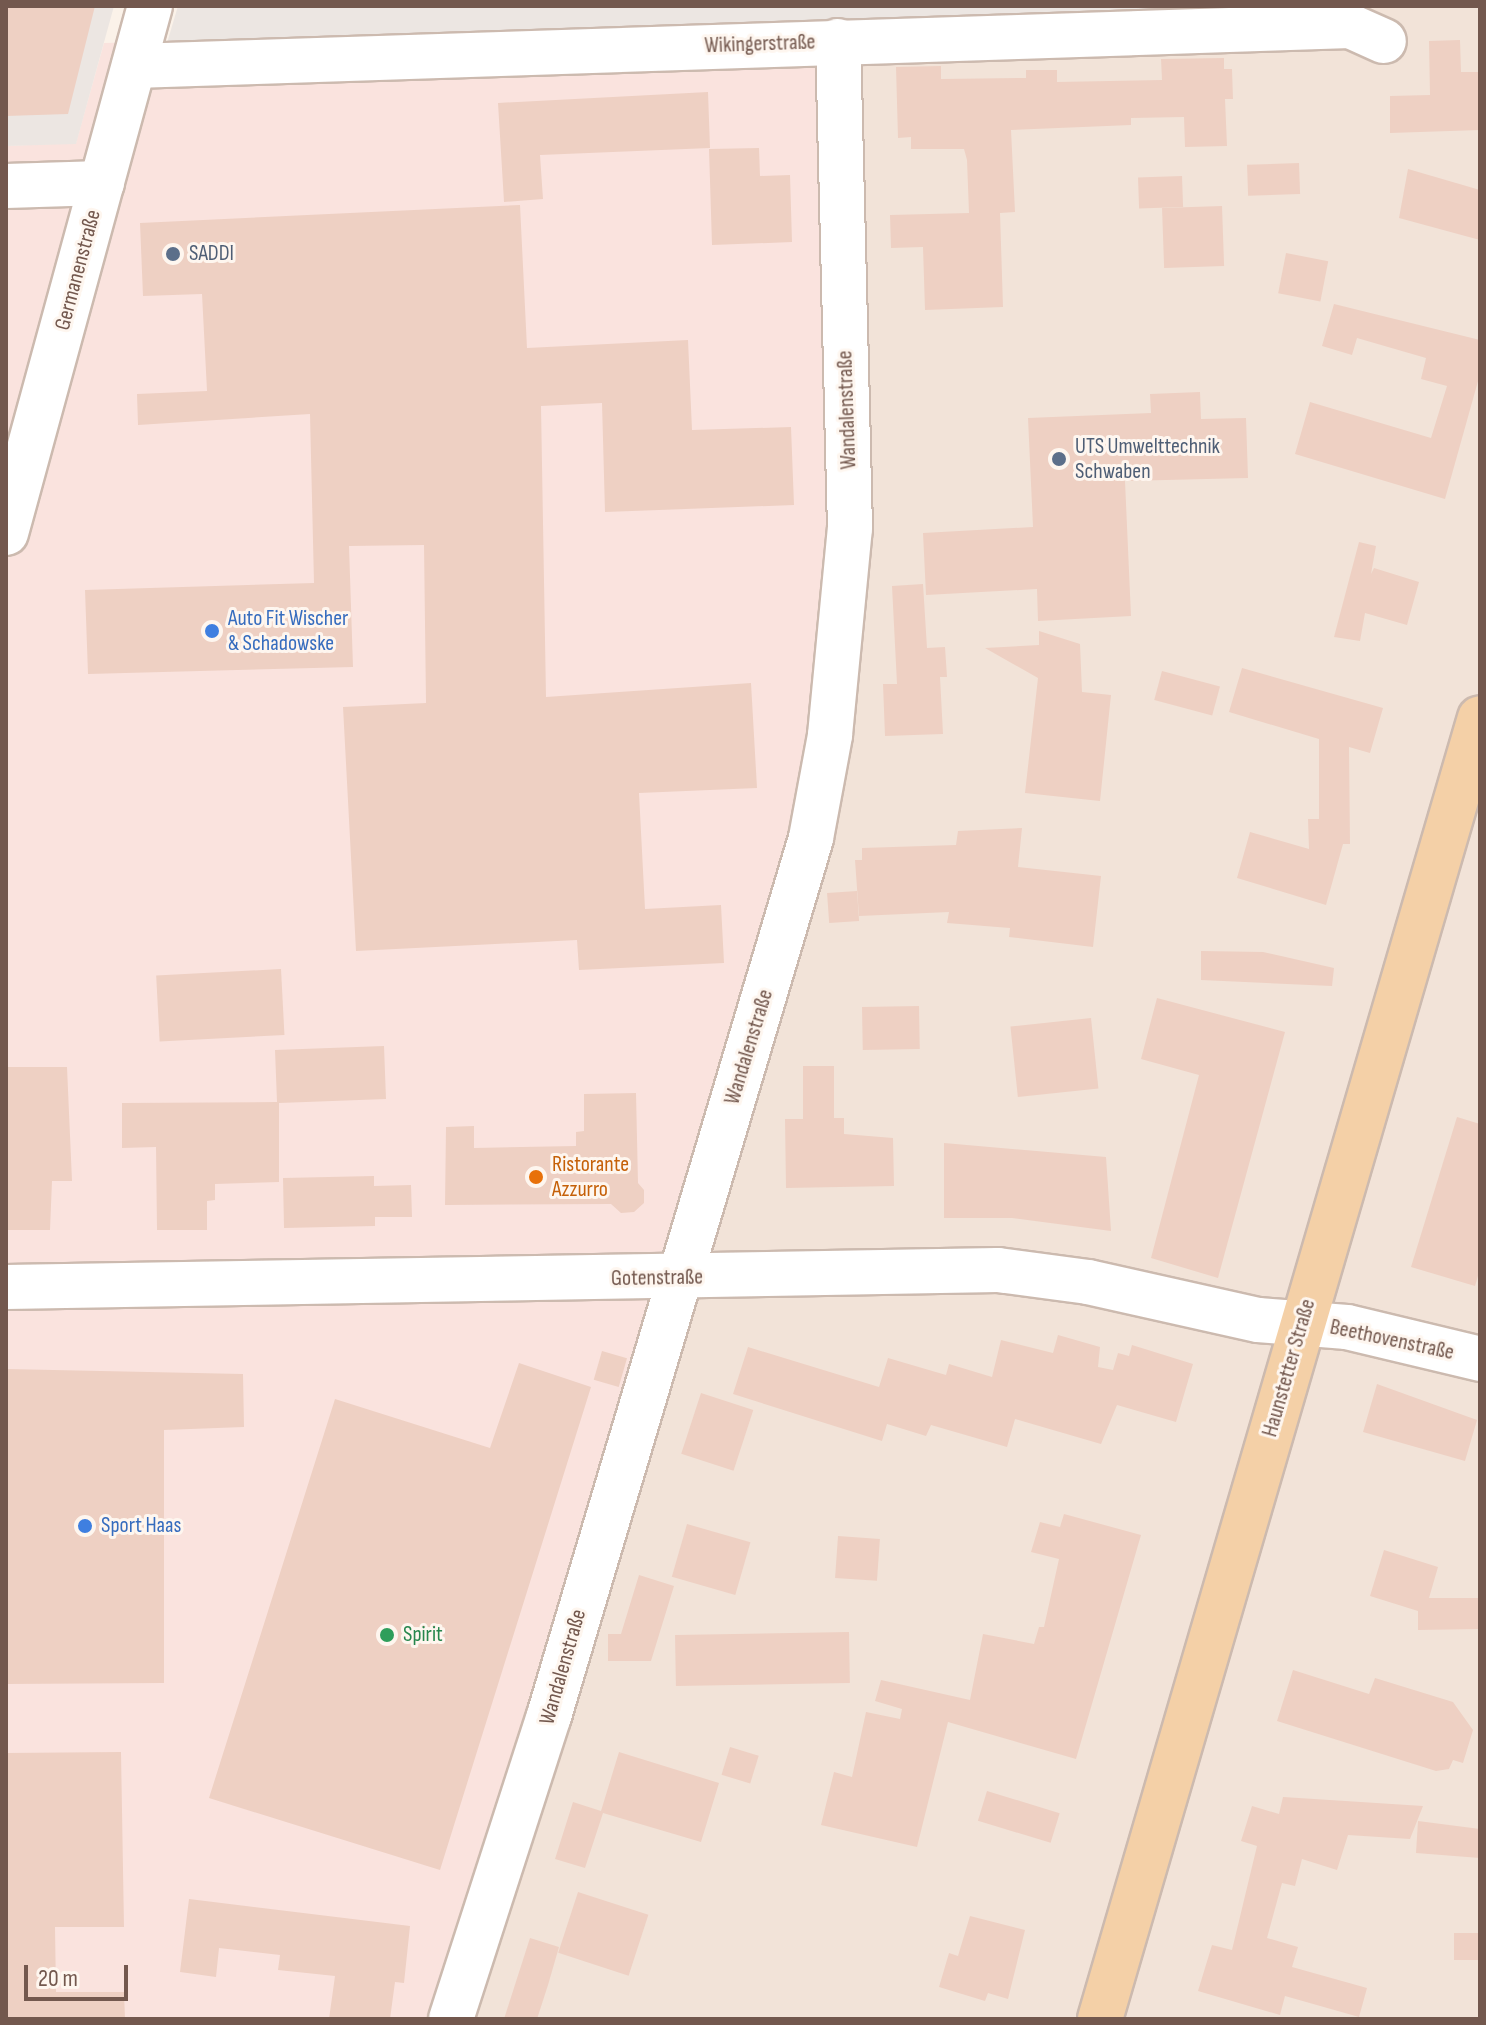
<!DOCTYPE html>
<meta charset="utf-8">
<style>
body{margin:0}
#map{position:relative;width:1486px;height:2025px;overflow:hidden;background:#fbf2e9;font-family:"Sofia Sans Condensed",sans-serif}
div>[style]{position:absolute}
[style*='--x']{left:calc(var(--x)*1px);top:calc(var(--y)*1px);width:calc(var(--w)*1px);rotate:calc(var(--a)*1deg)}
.residential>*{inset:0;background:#f2e3d8}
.commercial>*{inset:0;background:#fae3de}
.industrial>*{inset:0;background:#ece6e2}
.building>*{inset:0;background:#eed0c3;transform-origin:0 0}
.roads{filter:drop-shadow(2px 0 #ccbaaf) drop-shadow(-2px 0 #ccbaaf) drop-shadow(0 2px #ccbaaf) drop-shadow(0 -2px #ccbaaf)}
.minor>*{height:44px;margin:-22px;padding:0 22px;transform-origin:22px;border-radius:22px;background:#fff}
.major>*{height:44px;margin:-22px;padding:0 22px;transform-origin:22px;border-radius:22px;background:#f4d0a7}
.dots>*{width:22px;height:22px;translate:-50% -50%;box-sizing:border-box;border:4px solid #fef6ef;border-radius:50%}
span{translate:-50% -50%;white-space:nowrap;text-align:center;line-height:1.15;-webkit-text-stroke:6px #fef6ef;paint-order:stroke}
.street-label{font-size:22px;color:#73584e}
.service-label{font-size:22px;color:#4e5e75}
.left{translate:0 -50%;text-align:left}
.shop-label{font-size:22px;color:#366cbe}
.food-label{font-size:22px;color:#c56008}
.leisure-label{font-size:22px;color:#27864d}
.frame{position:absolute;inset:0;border:8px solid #73584e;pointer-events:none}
.scale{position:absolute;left:24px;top:1965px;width:104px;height:36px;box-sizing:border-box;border:4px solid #73584e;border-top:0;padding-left:10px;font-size:24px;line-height:28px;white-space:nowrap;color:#73584e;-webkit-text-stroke:6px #fef6ef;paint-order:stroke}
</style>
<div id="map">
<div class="residential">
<i style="clip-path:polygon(1291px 6px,1480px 6px,1480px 2019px,458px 2019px,852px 25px)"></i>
</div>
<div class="commercial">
<i style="clip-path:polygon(852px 25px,813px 860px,458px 2019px,6px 2019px,6px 146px,76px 143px,104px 43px)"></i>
</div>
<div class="industrial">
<i style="clip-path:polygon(6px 6px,114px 6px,76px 144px,6px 146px)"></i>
<i style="clip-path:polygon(178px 6px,1291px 6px,852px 25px,167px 43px)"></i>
</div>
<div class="building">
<i style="clip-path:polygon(6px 6px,95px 6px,68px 114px,6px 116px)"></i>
<i style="clip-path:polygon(1460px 40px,1461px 72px,1480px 72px,1480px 130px,1390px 133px,1390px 96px,1430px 95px,1429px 41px)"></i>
<i style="clip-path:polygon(1224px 58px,1224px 69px,1232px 69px,1233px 99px,1225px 99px,1227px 146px,1185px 147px,1184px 117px,1131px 118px,1131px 125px,1011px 130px,1015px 212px,1000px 213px,1003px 307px,925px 310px,923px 247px,891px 248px,890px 215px,969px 213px,967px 160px,964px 149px,911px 149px,911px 137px,898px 138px,896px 67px,941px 66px,941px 79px,1026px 78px,1026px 70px,1057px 70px,1057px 82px,1162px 80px,1161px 59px)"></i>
<i style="clip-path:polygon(708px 92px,710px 148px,540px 155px,543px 199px,504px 202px,498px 103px)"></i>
<i style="clip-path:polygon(759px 148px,760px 176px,790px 175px,792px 242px,712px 245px,709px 149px)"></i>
<i style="left:1299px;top:163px;width:31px;height:52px;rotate:88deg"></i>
<i style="clip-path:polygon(1408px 169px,1480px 190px,1480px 240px,1399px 218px)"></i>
<i style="left:1182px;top:176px;width:31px;height:44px;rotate:88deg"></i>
<i style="clip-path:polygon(520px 205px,527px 348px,688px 340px,692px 430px,791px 427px,794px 505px,605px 512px,602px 403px,541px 406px,546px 697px,751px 683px,757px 788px,639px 793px,645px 909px,721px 905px,724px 963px,579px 970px,577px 940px,356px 951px,343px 707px,426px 703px,424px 545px,349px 546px,353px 667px,88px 674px,85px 590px,314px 583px,310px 414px,138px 425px,137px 394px,207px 391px,202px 294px,143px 296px,140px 223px)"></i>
<i style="left:1222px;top:206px;width:60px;height:60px;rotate:88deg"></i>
<i style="left:1286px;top:253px;width:43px;height:41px;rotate:11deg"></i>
<i style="clip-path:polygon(1334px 304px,1480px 340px,1480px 374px,1445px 499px,1295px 454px,1310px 402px,1431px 438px,1447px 386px,1421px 379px,1426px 358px,1357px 338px,1352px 355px,1322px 346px)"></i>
<i style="clip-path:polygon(1200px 392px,1201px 419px,1246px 418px,1248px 478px,1125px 481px,1131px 616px,1038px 621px,1037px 589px,926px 595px,923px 533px,1033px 527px,1028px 418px,1151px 413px,1150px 394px)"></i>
<i style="clip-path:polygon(1359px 542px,1376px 546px,1371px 574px,1374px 568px,1419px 582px,1407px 625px,1365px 613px,1360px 641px,1334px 637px)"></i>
<i style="clip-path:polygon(923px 584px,927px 648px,945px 647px,947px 677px,940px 677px,943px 734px,885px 736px,883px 684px,897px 684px,892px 586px)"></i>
<i style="clip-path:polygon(1039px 631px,1080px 644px,1082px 692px,1111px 695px,1100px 801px,1025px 793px,1038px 678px,985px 648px,1039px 645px)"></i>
<i style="clip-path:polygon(1242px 668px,1383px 708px,1370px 753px,1349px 747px,1350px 844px,1343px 844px,1326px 905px,1237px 878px,1250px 832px,1309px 849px,1308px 819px,1319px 819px,1319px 739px,1229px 712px)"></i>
<i style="left:1162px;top:671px;width:60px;height:30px;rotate:15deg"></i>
<i style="clip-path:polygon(1022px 828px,1018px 867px,1101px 876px,1093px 947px,1009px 937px,1010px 928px,947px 923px,949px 912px,859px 916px,855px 860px,862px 860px,862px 848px,956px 845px,958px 831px)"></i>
<i style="left:857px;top:891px;width:30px;height:30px;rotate:86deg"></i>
<i style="clip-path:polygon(1201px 951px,1263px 952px,1334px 968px,1332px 986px,1201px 980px)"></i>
<i style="left:281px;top:969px;width:66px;height:125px;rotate:87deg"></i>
<i style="clip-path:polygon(1157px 998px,1285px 1032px,1218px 1278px,1151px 1258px,1199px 1075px,1141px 1059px)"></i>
<i style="left:919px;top:1006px;width:43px;height:57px;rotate:89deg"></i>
<i style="left:1091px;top:1018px;width:71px;height:81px;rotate:84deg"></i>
<i style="clip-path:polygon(384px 1046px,386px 1099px,279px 1103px,279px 1182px,215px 1184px,215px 1200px,207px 1201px,207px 1230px,157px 1230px,156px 1147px,122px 1148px,122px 1103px,277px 1102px,275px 1050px)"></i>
<i style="clip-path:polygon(803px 1066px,834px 1066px,834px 1118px,844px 1118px,844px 1134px,893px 1138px,894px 1186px,786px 1188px,785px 1119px,803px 1119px)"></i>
<i style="clip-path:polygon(6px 1067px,67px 1067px,72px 1181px,52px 1181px,50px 1230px,6px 1230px)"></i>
<i style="clip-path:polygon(636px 1093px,638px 1183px,644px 1190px,644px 1203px,634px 1212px,621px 1213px,611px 1204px,445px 1205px,446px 1127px,474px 1126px,474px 1148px,576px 1146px,576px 1132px,584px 1131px,584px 1094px)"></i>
<i style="clip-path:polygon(1457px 1117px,1480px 1124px,1480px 1269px,1475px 1286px,1411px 1267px)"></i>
<i style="clip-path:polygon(944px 1143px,1106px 1157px,1111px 1231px,1012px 1218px,944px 1218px)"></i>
<i style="clip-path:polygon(374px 1176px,374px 1186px,411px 1185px,412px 1217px,375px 1217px,375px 1226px,284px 1228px,283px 1178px)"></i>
<i style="clip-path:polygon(1058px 1335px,1100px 1347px,1098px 1367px,1113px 1370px,1118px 1353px,1129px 1356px,1132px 1345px,1193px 1364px,1176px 1422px,1117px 1405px,1101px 1444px,1015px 1419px,1007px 1447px,931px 1425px,926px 1436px,887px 1424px,882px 1441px,733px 1394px,748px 1347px,879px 1387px,888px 1358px,946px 1375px,949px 1364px,992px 1377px,1001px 1340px,1053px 1353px)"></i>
<i style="left:602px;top:1351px;width:26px;height:30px;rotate:16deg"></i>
<i style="clip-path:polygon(519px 1363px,591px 1387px,440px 1870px,209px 1798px,335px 1399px,490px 1448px)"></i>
<i style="clip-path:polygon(6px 1369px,243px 1374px,244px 1427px,164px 1430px,164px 1683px,6px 1684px)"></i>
<i style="clip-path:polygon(1377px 1384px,1477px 1420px,1465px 1461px,1363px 1432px)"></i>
<i style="left:701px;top:1393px;width:55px;height:64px;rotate:18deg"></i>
<i style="clip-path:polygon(1064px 1514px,1141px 1535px,1076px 1759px,948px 1722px,917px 1847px,821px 1825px,834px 1772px,852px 1777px,866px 1712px,900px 1719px,902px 1709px,875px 1701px,881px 1680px,970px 1700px,983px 1634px,1034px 1644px,1039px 1627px,1044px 1627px,1059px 1559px,1031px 1552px,1040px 1522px,1060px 1527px)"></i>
<i style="left:687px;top:1524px;width:66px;height:55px;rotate:16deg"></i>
<i style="left:838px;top:1536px;width:42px;height:42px;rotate:4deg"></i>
<i style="clip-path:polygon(1384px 1550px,1438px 1567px,1429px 1598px,1480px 1598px,1480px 1629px,1418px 1630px,1418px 1611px,1370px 1596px)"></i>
<i style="clip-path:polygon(639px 1575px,674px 1586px,651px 1661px,608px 1661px,608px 1634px,621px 1634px)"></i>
<i style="left:849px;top:1632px;width:51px;height:174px;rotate:89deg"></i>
<i style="clip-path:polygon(1293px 1670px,1369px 1694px,1375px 1678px,1453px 1702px,1473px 1730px,1463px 1763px,1453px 1760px,1449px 1769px,1436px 1771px,1277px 1721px)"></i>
<i style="left:730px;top:1747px;width:30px;height:29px;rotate:17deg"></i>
<i style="clip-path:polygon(121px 1752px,124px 1927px,55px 1927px,56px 1992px,124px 1992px,125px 2019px,6px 2019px,6px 1753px)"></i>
<i style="clip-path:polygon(619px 1752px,719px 1783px,701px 1842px,603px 1813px,585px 1868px,555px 1859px,573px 1802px,601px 1811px)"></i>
<i style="left:987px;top:1791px;width:76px;height:31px;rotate:17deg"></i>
<i style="clip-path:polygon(1283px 1797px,1423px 1806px,1410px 1839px,1348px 1835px,1337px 1870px,1302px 1859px,1295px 1886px,1282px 1883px,1267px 1938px,1298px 1947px,1292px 1967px,1367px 1988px,1359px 2017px,1285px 1996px,1280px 2015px,1198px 1991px,1212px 1945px,1232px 1950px,1257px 1846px,1241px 1841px,1252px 1806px,1279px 1814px)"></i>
<i style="clip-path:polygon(1418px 1821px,1480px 1829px,1480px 1858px,1416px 1853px)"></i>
<i style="left:578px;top:1892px;width:74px;height:64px;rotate:18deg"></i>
<i style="clip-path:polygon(189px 1899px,410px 1926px,404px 1983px,395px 1982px,390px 2019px,329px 2019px,335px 1976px,278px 1970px,280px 1955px,219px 1948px,216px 1977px,180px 1972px)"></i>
<i style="clip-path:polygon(970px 1916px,1025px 1930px,1008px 1999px,988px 1993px,985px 2001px,939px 1987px,949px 1953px,958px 1956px)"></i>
<i style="left:1454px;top:1933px;width:26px;height:27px"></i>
<i style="clip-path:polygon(530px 1938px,559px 1947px,548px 1985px,537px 2019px,504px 2019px)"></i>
</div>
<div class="roads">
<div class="minor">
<i style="--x:134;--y:66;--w:1217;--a:-1.88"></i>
<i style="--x:1350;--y:26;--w:37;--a:24"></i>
<i style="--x:6;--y:186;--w:96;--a:-1.8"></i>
<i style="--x:6;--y:533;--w:546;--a:-74.72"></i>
<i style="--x:6;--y:1287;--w:992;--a:-0.98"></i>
<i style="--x:998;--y:1270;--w:91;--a:7.6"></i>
<i style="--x:1088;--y:1282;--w:174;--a:12.6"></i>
<i style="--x:1258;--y:1320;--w:89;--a:4.5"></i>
<i style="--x:1347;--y:1327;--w:137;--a:13.5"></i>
<i style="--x:451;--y:2019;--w:318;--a:-72.1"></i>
<i style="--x:549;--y:1716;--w:916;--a:-73.38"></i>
<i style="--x:811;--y:838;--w:105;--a:-79.5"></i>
<i style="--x:830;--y:735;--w:207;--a:-84.5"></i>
<i style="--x:850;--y:529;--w:488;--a:-91.4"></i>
</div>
<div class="major">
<i style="--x:1100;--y:2019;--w:1355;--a:-73.72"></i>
</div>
</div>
<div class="dots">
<i style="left:173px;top:254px;background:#5c6f8a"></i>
<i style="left:1059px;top:459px;background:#5c6f8a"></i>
<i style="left:212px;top:631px;background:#3f7fe0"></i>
<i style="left:536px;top:1177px;background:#e8710a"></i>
<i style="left:85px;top:1526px;background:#3f7fe0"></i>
<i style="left:387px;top:1635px;background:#2e9e5b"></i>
</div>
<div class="street-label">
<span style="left:760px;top:44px;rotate:-2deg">Wikingerstraße</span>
<span style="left:78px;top:270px;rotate:-75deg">Germanenstraße</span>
<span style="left:847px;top:410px;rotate:-92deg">Wandalenstraße</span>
<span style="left:749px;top:1047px;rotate:-73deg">Wandalenstraße</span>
<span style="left:657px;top:1278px;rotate:-1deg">Gotenstraße</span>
<span style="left:1392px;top:1340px;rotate:12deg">Beethovenstraße</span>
<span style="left:1289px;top:1368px;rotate:-74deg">Haunstetter Straße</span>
<span style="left:563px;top:1667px;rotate:-74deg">Wandalenstraße</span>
</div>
<div class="service-label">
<span class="left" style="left:189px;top:254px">SADDI</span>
<span class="left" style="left:1075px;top:459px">UTS Umwelttechnik<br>Schwaben</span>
</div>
<div class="shop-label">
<span class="left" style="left:228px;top:631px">Auto Fit Wischer<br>&amp; Schadowske</span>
<span class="left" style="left:101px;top:1526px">Sport Haas</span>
</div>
<div class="food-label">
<span class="left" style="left:552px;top:1177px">Ristorante<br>Azzurro</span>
</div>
<div class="leisure-label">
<span class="left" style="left:403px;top:1635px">Spirit</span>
</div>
<div class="frame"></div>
<div class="scale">20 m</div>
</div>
